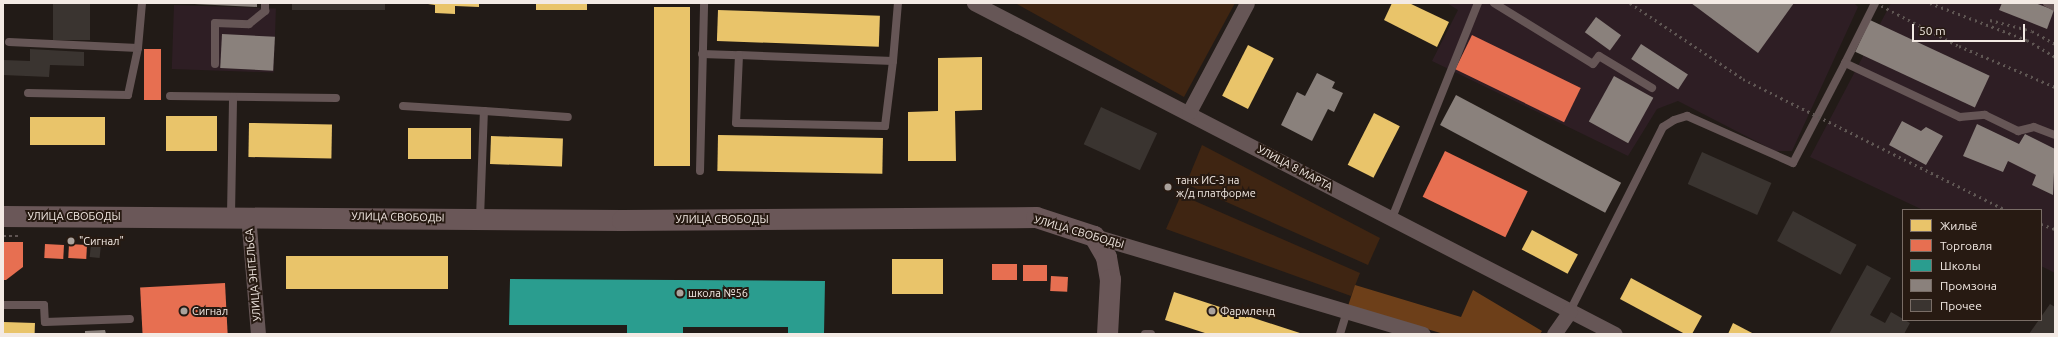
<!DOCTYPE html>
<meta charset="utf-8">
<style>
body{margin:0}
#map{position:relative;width:2058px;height:337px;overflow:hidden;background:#221b17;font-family:Ubuntu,sans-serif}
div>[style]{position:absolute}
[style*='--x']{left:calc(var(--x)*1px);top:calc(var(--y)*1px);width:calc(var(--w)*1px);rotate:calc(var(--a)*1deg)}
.industrial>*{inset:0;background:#2e1e24;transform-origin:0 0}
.green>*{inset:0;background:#3f2512}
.forest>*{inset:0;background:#6d3f19}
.homes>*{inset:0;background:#e9c46a;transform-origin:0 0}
.shops>*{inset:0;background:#e76f51;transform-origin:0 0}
.schools>*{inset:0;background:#2a9d8f}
.industry>*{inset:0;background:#8a817c;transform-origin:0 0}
.building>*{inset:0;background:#3a3430;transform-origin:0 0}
.path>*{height:2.5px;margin-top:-1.25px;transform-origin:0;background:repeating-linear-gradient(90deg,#5f5452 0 3px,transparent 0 6px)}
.lane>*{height:8px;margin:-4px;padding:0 4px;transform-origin:4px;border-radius:4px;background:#665656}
.street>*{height:15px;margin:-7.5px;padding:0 7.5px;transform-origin:7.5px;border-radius:7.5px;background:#665656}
.secondary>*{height:21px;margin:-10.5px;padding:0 10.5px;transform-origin:10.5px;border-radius:10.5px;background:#6a5758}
.rail>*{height:3px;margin-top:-1.5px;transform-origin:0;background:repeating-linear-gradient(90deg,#5f5653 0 2px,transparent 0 6px)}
.dots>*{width:11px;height:11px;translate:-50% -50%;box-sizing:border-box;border:2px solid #271a12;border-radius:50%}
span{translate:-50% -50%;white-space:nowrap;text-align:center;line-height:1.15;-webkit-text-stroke:4px #271a12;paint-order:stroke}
.street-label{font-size:11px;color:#f3eae4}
.poi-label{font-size:11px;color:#f3eae4}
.left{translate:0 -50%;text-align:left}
.frame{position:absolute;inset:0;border:4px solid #f3eae4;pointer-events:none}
.legend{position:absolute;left:1902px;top:209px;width:140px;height:112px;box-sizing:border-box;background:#271a12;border:1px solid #796d66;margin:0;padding:5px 7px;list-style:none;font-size:12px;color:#f3eae4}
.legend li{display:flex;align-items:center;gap:8px;height:20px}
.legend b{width:20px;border:1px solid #796d66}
.scale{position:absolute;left:1912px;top:24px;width:113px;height:18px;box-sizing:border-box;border:2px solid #f3eae4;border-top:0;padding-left:5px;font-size:12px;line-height:14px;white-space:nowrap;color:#f3eae4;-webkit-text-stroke:3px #271a12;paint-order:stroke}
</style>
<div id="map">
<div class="industrial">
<i style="clip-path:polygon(1447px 3px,1854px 3px,1858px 7px,1792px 151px,1775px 151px,1678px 101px,1657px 109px,1628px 156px,1432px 61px,1458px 10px)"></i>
<i style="clip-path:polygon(1891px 3px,2055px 3px,2055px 273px,2041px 266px,2041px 210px,1923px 210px,1810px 157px)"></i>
<i style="left:174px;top:5px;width:102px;height:64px;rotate:2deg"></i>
</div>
<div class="green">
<i style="clip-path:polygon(1015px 3px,1235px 3px,1184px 97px)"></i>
<i style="clip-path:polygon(1202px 145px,1380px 238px,1368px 265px,1186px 184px)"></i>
<i style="clip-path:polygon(1181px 195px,1360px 273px,1351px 296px,1166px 229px)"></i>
</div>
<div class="forest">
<i style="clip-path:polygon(1355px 285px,1461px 317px,1473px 290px,1542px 331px,1540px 334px,1444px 334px,1348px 306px)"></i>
</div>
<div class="homes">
<i style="clip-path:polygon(421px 3px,479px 3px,479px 7px,455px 6px,455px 14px,435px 13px,435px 5px)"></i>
<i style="left:536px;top:3px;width:51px;height:7px"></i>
<i style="clip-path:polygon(1392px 3px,1409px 3px,1449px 22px,1437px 47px,1384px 20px)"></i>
<i style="left:654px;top:7px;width:36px;height:159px"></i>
<i style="left:718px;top:10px;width:162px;height:31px;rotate:2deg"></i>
<i style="left:1248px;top:45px;width:29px;height:57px;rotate:27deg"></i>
<i style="clip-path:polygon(982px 57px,982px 110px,955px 111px,956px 161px,908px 161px,908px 112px,938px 111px,938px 58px)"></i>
<i style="left:1374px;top:113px;width:29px;height:58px;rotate:27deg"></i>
<i style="left:166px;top:116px;width:51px;height:35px"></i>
<i style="left:30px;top:117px;width:75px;height:28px"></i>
<i style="left:249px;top:123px;width:83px;height:34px;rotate:1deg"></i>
<i style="left:408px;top:128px;width:63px;height:31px"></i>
<i style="left:718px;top:135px;width:165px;height:36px;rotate:1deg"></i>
<i style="left:491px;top:136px;width:72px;height:28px;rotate:2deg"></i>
<i style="left:1532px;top:230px;width:52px;height:22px;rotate:28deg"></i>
<i style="left:286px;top:256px;width:162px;height:33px"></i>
<i style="left:892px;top:259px;width:51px;height:35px"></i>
<i style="clip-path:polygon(1631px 278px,1702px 316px,1692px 334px,1685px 334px,1620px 299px)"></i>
<i style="clip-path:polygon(1174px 292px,1303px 334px,1208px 334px,1165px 320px)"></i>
<i style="left:4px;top:322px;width:31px;height:12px;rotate:2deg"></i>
<i style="clip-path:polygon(1733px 323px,1754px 334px,1728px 334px)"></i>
</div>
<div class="shops">
<i style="left:1472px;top:35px;width:121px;height:38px;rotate:26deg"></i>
<i style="left:144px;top:49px;width:17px;height:51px"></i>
<i style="left:1445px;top:151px;width:92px;height:51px;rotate:26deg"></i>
<i style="clip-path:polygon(3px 242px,23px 242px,23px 267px,6px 280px,3px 280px)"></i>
<i style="left:45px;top:244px;width:19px;height:14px;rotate:3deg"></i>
<i style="left:69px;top:244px;width:18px;height:14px;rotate:3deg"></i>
<i style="left:992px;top:264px;width:25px;height:16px"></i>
<i style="left:1023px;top:265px;width:24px;height:16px"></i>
<i style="left:1051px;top:276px;width:17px;height:15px;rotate:3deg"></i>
<i style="left:225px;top:283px;width:51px;height:85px;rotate:87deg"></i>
</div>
<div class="schools">
<i style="clip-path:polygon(510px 279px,825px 281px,824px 334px,788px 334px,788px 327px,683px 327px,683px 334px,627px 334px,627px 325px,509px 325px)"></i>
</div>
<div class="industry">
<i style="clip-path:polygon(174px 3px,257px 3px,257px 7px)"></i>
<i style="clip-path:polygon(1691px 3px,1794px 3px,1758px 53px)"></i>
<i style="clip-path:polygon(2002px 3px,2035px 3px,2054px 10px,2047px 29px,1999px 10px)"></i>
<i style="left:1596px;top:17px;width:31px;height:19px;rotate:36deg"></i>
<i style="left:1870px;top:20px;width:132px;height:35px;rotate:25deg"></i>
<i style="left:222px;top:34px;width:53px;height:34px;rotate:3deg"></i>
<i style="left:1641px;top:44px;width:56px;height:18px;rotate:33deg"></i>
<i style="clip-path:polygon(1317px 73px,1335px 82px,1332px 88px,1343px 93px,1334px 112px,1328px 109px,1312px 141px,1281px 125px,1297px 92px,1305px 96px)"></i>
<i style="left:1614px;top:76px;width:45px;height:52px;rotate:29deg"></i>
<i style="left:1456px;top:95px;width:187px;height:34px;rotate:28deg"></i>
<i style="clip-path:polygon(1902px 121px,1921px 131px,1926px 127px,1943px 136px,1926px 165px,1889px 145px)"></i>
<i style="clip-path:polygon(1977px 124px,2019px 144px,2025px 134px,2055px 149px,2053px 195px,2032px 185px,2036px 175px,2008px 161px,2003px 172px,1963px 156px)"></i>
<i style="clip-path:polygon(105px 330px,106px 334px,85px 334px,85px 331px)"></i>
</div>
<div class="building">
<i style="left:53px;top:3px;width:37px;height:37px"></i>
<i style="left:292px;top:3px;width:93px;height:7px"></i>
<i style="clip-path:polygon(30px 49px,84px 52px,84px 66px,50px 65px,49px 77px,3px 75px,3px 60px,30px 61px)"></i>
<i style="left:1101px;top:107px;width:62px;height:41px;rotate:25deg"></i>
<i style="left:1702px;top:152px;width:76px;height:35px;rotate:24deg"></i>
<i style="left:1793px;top:211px;width:72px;height:34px;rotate:28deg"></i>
<i style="left:91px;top:244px;width:10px;height:13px;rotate:6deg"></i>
<i style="clip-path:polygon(1867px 265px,1891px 278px,1870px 315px,1885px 323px,1891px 312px,1910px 323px,1904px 334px,1829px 334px)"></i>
<i style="clip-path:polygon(2050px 304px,2055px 307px,2055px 334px,2029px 334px)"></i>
</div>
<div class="path">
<i style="--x:3;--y:236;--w:16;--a:0"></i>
</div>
<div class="lane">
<i style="--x:1494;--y:3;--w:116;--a:31.6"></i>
<i style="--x:1593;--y:64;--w:10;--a:-53"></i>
<i style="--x:1599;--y:56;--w:62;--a:31.1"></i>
<i style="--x:2047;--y:3;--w:9;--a:27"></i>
<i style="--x:9;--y:42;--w:129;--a:2.7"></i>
<i style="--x:702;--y:54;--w:37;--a:2"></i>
<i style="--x:893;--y:61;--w:154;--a:-177.8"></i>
<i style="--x:739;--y:55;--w:68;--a:92.5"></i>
<i style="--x:736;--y:123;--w:149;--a:1.2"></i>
<i style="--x:885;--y:126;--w:65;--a:-83"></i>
<i style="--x:893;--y:61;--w:58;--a:-85.1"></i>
<i style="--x:1845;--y:63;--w:67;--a:-63.4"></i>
<i style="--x:215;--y:64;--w:41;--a:-90"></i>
<i style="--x:215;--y:23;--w:34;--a:2"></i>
<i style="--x:249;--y:24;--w:21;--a:-39"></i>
<i style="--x:265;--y:11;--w:8;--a:-90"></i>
<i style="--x:28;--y:93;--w:100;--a:1.1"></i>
<i style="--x:128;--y:95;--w:48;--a:-78"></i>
<i style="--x:138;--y:48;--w:45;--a:-84.9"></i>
<i style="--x:170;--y:96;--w:166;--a:0.7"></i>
<i style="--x:403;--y:106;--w:81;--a:3.5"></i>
<i style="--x:700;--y:171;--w:168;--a:-88.6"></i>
<i style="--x:231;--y:215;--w:118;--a:-89"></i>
<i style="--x:480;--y:218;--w:107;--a:-87.9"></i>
<i style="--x:484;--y:111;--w:84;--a:4.1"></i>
<i style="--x:1392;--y:218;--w:232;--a:-68.2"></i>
<i style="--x:3;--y:305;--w:41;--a:0"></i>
<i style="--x:44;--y:305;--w:17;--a:87"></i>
<i style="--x:45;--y:322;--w:85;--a:-2"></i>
<i style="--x:1570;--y:311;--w:206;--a:-63.2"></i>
<i style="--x:1663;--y:127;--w:13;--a:-32"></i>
<i style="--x:1674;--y:120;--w:14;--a:-17"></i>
<i style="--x:1687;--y:116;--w:116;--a:23.9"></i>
<i style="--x:1793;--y:163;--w:113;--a:-62.5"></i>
<i style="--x:1845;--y:63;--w:127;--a:25.2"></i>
<i style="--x:1960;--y:117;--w:25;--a:-5"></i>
<i style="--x:1985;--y:115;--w:37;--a:26"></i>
<i style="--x:2018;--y:131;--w:16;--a:-14"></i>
<i style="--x:2034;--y:127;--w:22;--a:21"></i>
<i style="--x:1145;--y:334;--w:6;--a:0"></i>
<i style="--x:1340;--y:334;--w:24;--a:-73"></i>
</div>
<div class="street">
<i style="--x:974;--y:3;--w:721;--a:27.31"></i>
<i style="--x:1189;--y:112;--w:123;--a:-62"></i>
<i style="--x:248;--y:215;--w:119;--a:85.2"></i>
<i style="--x:1094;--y:236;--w:343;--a:16.6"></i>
<i style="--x:1554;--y:334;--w:28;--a:-55"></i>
</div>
<div class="secondary">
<i style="--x:3;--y:216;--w:619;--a:0.37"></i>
<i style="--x:622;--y:220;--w:414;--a:-0.4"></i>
<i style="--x:1036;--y:217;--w:61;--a:18.1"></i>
<i style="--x:1094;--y:236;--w:24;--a:60"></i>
<i style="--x:1106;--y:257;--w:22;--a:80"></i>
<i style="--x:1110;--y:279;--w:55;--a:93.1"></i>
</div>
<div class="rail">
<i style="--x:1630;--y:3;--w:136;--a:33.9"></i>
<i style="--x:1743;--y:79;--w:294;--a:26.5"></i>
<i style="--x:1876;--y:3;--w:93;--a:27.4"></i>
<i style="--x:1959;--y:46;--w:104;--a:23.1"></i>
<i style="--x:1930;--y:3;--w:104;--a:20.9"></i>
<i style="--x:2027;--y:40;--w:33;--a:31"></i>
<i style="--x:1990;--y:20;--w:43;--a:14.7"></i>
<i style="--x:2032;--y:31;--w:26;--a:29"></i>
<i style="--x:2041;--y:224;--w:15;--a:20"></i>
</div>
<div class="dots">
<i style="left:1168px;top:187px;background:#aaa29c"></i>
<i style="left:71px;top:241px;background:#aaa29c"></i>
<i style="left:680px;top:293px;background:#aaa29c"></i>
<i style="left:184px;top:311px;background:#aaa29c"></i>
<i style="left:1212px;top:311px;background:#aaa29c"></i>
</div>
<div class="street-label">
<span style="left:1295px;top:168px;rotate:28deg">УЛИЦА 8 МАРТА</span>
<span style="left:74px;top:216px">УЛИЦА СВОБОДЫ</span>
<span style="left:398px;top:217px;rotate:1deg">УЛИЦА СВОБОДЫ</span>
<span style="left:722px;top:219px">УЛИЦА СВОБОДЫ</span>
<span style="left:1079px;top:232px;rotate:16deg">УЛИЦА СВОБОДЫ</span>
<span style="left:253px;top:275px;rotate:-95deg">УЛИЦА ЭНГЕЛЬСА</span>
</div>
<div class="poi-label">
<span class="left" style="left:1176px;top:187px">танк ИС-3 на<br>ж/д платформе</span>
<span class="left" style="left:79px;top:241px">"Сигнал"</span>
<span class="left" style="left:688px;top:293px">школа №56</span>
<span class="left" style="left:192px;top:311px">Сигнал</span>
<span class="left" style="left:1220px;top:311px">Фармленд</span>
</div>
<div class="frame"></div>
<ul class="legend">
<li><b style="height:11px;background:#e9c46a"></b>Жильё</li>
<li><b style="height:11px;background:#e76f51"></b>Торговля</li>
<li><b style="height:11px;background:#2a9d8f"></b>Школы</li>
<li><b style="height:11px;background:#8a817c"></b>Промзона</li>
<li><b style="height:11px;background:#3a3430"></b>Прочее</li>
</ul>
<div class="scale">50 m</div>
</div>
